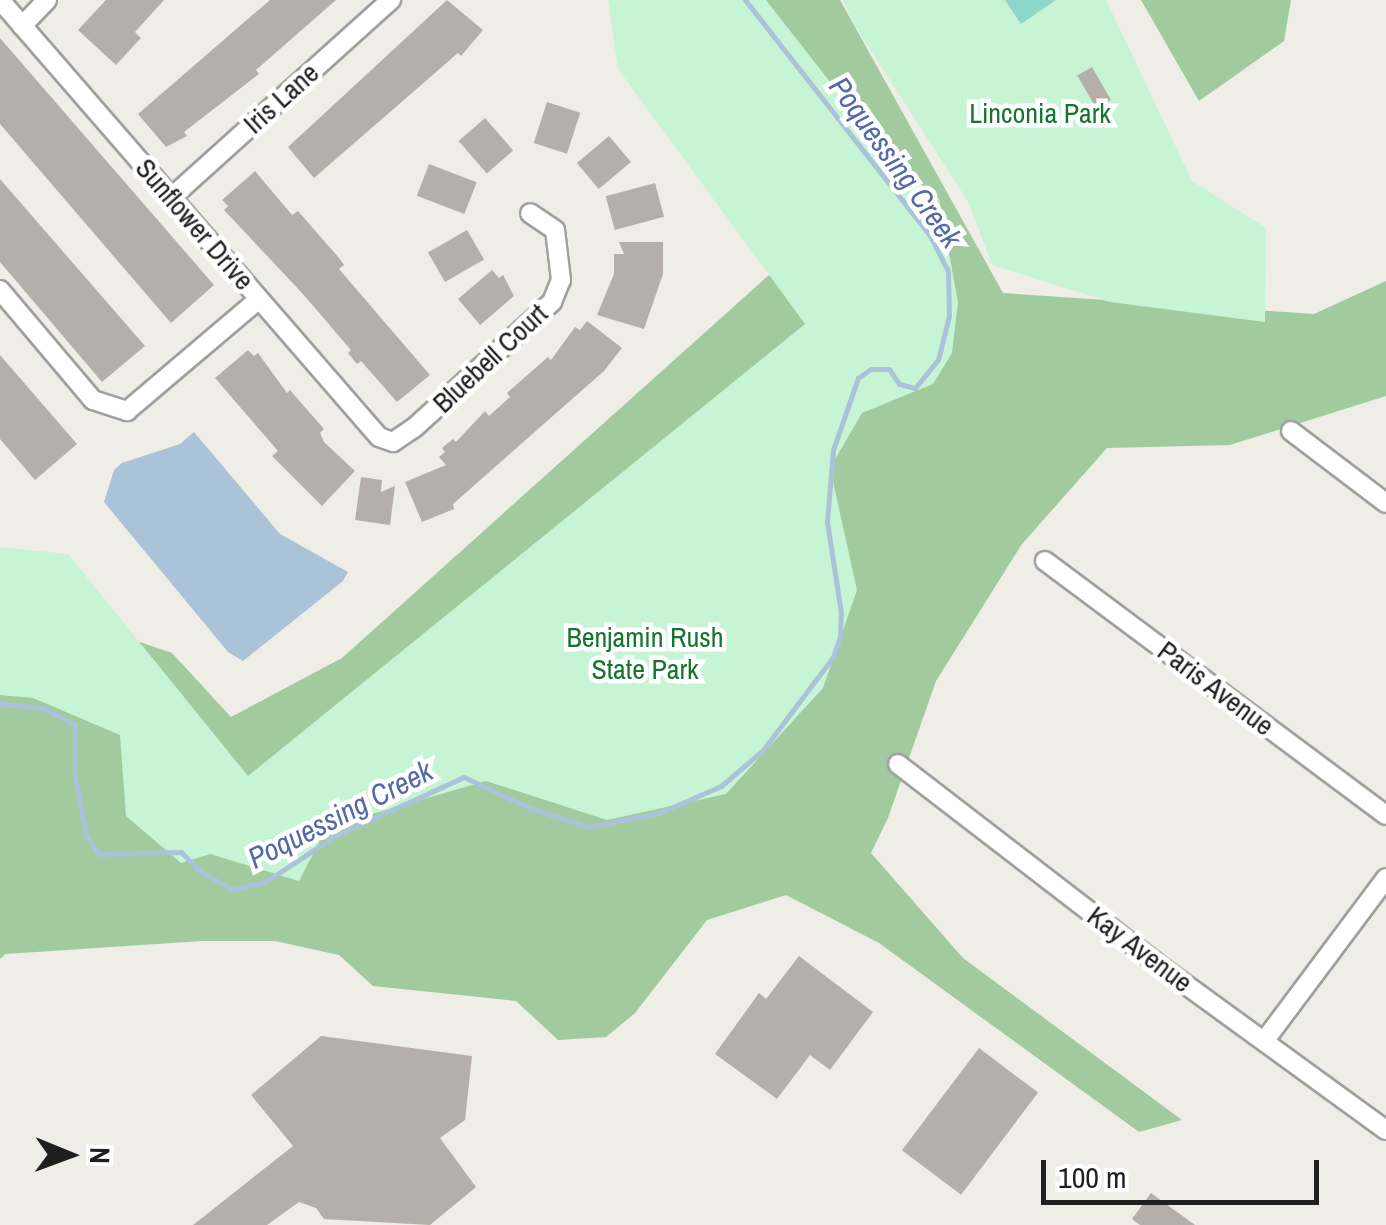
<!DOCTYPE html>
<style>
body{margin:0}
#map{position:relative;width:1386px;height:1225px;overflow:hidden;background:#eeeee6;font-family:"Archivo Narrow",sans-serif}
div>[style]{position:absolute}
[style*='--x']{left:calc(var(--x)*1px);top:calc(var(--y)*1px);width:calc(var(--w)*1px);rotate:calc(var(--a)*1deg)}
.forest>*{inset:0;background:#a1ca9f}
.park>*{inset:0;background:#c7f4d5}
.pitch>*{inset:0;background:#8cd6ca}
.water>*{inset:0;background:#abc3d8}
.stream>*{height:5px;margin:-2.5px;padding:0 2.5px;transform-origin:2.5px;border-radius:2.5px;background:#abc3d8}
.building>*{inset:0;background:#b4b0a9;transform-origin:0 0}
.roads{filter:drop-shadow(2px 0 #a0a0a0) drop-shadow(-2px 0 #a0a0a0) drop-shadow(0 2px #a0a0a0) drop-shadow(0 -2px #a0a0a0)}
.street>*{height:18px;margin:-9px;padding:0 9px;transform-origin:9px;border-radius:9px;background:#fff}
span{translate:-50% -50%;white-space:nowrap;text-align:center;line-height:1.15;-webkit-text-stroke:9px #fff;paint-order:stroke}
.street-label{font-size:28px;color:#1f1f1f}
.park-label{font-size:28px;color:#177333}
.water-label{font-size:30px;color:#546aa5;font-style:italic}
.north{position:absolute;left:20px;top:1105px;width:100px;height:100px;-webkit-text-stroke:8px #fff;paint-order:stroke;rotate:91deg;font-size:28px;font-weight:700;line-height:40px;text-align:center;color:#1f1f1f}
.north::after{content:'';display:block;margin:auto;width:35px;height:45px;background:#1f1f1f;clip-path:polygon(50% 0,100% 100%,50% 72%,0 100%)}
.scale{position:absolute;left:1041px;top:1160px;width:278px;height:45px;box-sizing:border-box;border:5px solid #1f1f1f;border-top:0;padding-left:12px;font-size:30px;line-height:35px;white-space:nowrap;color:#1f1f1f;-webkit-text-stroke:8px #fff;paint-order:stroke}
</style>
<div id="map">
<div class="forest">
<i style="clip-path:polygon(633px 0,840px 0,1003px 293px,1314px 314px,1386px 281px,1386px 396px,1230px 445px,1107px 448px,1022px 544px,936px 681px,888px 818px,871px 853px,963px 958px,1182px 1120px,1139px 1132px,879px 943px,786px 895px,707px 920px,635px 1013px,606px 1037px,558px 1040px,516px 1001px,373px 986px,339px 955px,275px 941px,202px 941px,6px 954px,0 959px,0 603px,41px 608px,172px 653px,231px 717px,342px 658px,788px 258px)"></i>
<i style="clip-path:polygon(1141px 0,1291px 0,1284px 41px,1199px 101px)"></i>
</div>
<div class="park">
<i style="clip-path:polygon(608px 0,766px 0,891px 160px,939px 199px,958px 302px,952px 353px,933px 384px,862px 413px,830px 468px,857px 590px,823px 688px,726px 794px,607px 820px,486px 781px,327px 827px,299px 881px,210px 854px,181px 863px,126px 816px,120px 735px,33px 698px,0 695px,0 547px,68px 554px,248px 776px,805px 324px,618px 69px)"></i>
<i style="clip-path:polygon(843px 0,1106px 0,1192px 181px,1266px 228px,1265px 322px,1110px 302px,992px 265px,969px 203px,853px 23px)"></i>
</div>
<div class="pitch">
<i style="clip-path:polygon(1005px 0,1056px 0,1021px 24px)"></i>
</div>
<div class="water">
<i style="clip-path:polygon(194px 432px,280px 534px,348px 572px,343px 581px,243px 661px,228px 652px,104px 502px,114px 470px,122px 463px,180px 444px)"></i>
</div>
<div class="stream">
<i style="--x:0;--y:704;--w:44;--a:5.2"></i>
<i style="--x:44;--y:708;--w:35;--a:29"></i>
<i style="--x:75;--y:725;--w:53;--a:90"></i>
<i style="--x:75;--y:778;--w:58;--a:79.1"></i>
<i style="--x:86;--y:835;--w:23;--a:56"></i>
<i style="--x:99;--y:854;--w:82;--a:-1.4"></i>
<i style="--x:181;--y:852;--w:25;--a:45"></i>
<i style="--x:199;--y:870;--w:39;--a:31"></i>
<i style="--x:232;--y:890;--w:34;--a:-14"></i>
<i style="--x:265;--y:882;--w:84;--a:-33.3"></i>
<i style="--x:335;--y:836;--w:142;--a:-24.6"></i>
<i style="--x:464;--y:777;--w:73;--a:25.2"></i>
<i style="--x:530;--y:808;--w:62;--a:17.9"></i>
<i style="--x:589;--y:827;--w:71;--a:-11.3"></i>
<i style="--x:659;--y:813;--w:68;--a:-23.5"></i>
<i style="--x:721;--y:786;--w:55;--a:-40.6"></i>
<i style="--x:763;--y:750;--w:116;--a:-53"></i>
<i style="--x:833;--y:657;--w:21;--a:-71"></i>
<i style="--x:840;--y:637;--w:24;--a:-88"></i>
<i style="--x:841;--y:613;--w:92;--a:-98.7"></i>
<i style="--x:827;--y:522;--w:72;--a:-85.2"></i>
<i style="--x:833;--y:450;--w:76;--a:-70.9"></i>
<i style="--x:858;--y:378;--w:16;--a:-35"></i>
<i style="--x:871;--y:369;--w:18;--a:0"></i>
<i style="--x:889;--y:369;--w:18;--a:56"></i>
<i style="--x:899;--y:384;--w:16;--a:14"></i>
<i style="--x:915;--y:388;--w:36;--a:-51"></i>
<i style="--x:938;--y:360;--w:45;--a:-76"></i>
<i style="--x:949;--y:316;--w:45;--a:-91.3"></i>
<i style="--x:948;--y:271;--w:38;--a:-117"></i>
<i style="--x:931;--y:237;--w:301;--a:-128.1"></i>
</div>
<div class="building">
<i style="clip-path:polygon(106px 0,164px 0,135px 32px,141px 38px,116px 65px,78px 30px)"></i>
<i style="clip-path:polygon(270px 0,336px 0,256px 70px,259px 74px,184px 132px,187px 136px,166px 147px,138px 114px)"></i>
<i style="clip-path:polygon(447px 0,483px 30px,461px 56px,458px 53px,314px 178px,288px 147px)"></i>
<i style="clip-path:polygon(0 38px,214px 285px,171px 323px,0 124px)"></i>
<i style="left:1092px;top:67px;width:38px;height:17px;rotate:60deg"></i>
<i style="left:547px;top:102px;width:35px;height:43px;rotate:18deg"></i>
<i style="left:485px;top:118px;width:43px;height:35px;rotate:49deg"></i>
<i style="left:609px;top:136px;width:34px;height:42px;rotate:50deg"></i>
<i style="left:429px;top:164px;width:51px;height:34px;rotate:21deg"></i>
<i style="clip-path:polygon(255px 171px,292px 215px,298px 211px,339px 258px,344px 265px,339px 269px,430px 375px,397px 402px,361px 361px,357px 364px,348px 353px,351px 350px,302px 293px,224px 210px,228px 206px,222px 200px)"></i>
<i style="clip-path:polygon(0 179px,145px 346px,102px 382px,0 262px)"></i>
<i style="left:655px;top:183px;width:35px;height:51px;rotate:75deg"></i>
<i style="left:467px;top:230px;width:34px;height:45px;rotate:60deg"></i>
<i style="clip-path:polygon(619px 242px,663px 242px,663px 274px,644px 329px,597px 315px,614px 274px,614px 254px,624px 254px)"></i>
<i style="clip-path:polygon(492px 270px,499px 278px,503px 275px,514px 296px,480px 325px,458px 299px)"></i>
<i style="clip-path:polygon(587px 321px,622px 348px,604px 371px,453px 504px,454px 509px,422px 522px,405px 482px,446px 465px,439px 457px,445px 452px,442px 448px,453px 439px,456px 442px,485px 411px,489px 416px,510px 397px,507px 393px,548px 357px,551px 360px,575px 327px,580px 330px)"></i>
<i style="clip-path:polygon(248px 350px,254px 356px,258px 353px,287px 393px,290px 390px,324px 429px,320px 433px,324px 442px,355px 471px,322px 506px,272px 456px,278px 451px,215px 378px)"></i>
<i style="clip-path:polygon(0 355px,77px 444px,35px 480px,0 439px)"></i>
<i style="clip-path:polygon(361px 477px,382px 480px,381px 492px,395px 486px,390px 525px,355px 520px)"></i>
<i style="clip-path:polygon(799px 956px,873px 1012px,830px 1070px,810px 1055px,777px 1099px,715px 1054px,759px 993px,766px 999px)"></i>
<i style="clip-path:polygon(321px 1036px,472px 1056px,465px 1120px,440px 1138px,476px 1187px,430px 1225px,324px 1219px,316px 1208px,299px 1202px,267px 1225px,193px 1225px,293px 1146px,251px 1095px)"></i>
<i style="left:979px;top:1048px;width:74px;height:128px;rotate:37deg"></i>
<i style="clip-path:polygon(1151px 1193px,1195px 1225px,1140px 1225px,1132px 1219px)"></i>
</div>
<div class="roads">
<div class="street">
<i style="--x:0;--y:0;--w:578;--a:49.07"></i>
<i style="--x:379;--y:437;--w:15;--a:20"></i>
<i style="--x:393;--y:442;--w:25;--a:-34"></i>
<i style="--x:414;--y:428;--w:187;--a:-42.4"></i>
<i style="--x:552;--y:302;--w:24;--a:-68"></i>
<i style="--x:561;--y:280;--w:50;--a:-96.8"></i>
<i style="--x:555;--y:230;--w:30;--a:-146"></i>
<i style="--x:22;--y:26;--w:36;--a:-46"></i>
<i style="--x:172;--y:197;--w:295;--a:-42"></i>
<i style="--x:0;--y:290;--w:144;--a:49.8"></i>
<i style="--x:93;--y:400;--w:36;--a:18"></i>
<i style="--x:127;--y:411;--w:173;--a:-40.3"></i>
<i style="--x:1291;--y:431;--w:119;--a:37.2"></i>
<i style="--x:1045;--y:561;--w:425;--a:36.7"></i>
<i style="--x:898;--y:764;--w:326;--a:37.6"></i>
<i style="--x:1156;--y:963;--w:284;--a:36"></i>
<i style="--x:1265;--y:1040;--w:202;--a:-53.2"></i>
</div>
</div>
<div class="street-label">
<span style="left:281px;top:98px;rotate:-42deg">Iris Lane</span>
<span style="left:195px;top:224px;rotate:49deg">Sunflower Drive</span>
<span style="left:490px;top:358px;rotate:-43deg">Bluebell Court</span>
<span style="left:1216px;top:688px;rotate:37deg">Paris Avenue</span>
<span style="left:1140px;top:949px;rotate:37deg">Kay Avenue</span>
</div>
<div class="park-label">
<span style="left:1040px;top:113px">Linconia Park</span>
<span style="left:645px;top:653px">Benjamin Rush<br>State Park</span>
</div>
<div class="water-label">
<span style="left:896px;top:162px;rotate:54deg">Poquessing Creek</span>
<span style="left:340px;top:814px;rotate:-27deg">Poquessing Creek</span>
</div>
<div class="north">N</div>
<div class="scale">100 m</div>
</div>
